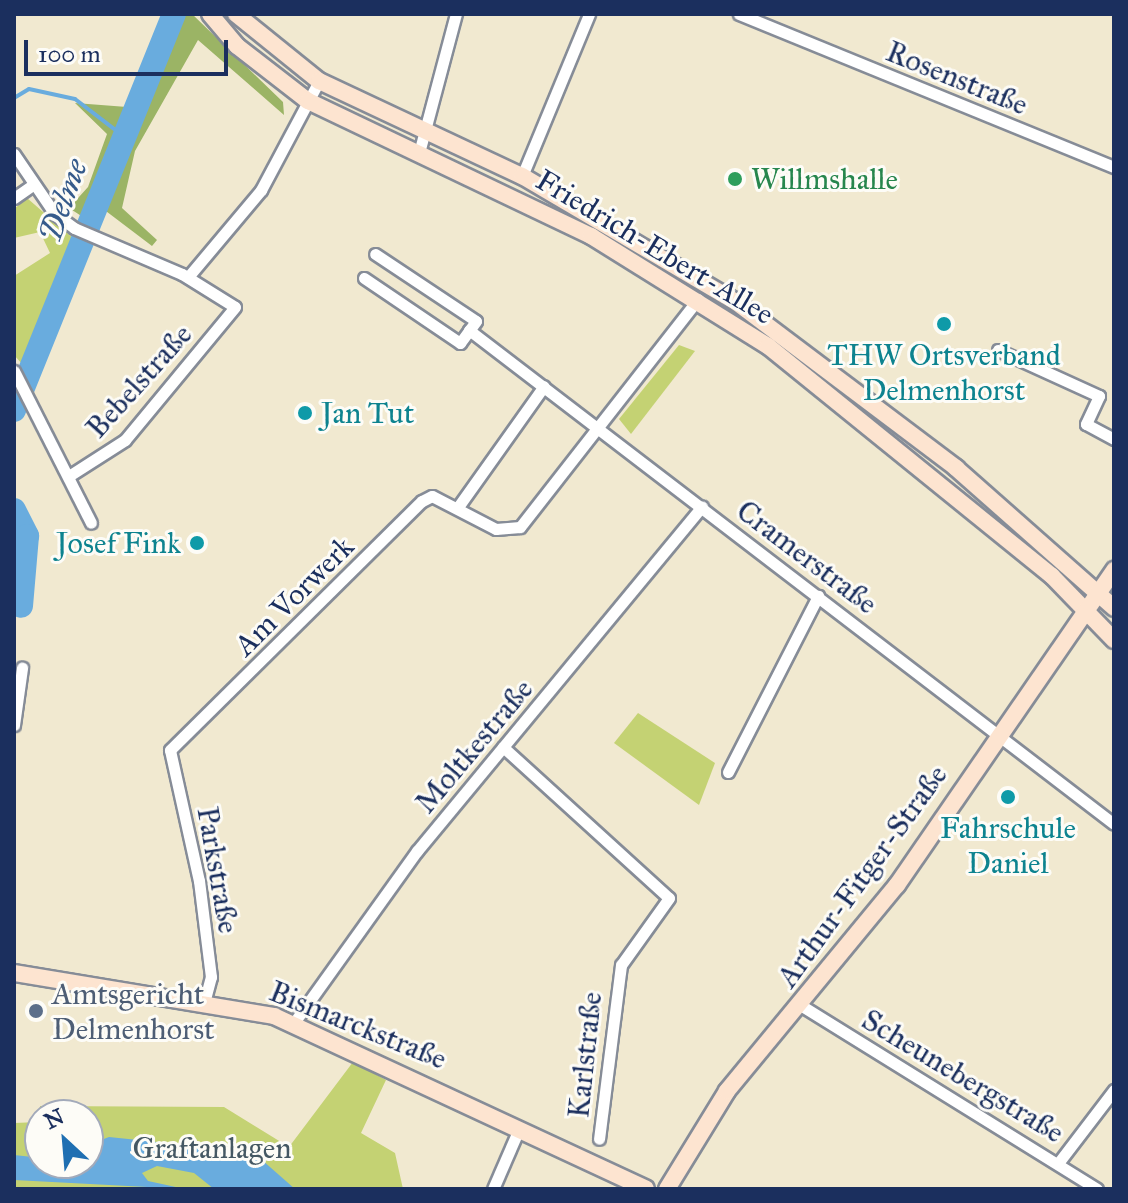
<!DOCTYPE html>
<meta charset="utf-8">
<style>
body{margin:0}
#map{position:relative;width:1128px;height:1203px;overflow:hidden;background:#f1e9d0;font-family:"IM FELL Great Primer",serif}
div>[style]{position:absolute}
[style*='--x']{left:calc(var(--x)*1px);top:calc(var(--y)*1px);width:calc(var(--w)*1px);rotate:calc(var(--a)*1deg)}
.green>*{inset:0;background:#c4d273}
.forest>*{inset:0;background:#9bb465}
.water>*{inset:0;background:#69acde}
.stream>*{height:4px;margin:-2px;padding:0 2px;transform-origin:2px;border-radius:2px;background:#69acde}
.river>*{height:24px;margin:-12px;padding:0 12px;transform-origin:12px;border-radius:12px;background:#69acde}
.roads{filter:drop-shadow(2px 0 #868c97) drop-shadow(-2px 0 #868c97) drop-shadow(0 2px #868c97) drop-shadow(0 -2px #868c97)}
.minor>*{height:11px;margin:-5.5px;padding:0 5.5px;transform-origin:5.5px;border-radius:5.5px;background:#fff}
.secondary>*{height:16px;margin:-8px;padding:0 8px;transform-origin:8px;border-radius:8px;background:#fde4d0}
.dots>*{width:22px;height:22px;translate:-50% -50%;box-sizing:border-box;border:4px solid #fdfcf7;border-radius:50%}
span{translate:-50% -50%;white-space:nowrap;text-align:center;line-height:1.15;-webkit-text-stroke:6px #fdfcf7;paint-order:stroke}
.street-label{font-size:30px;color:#1b2f5e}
.leisure-label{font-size:30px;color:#27864d}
.left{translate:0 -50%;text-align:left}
.culture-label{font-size:30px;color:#0d838f}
.right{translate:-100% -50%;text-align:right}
.service-label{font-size:30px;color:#4e5e75}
.park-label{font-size:30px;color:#455863}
.water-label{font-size:32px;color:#365b8b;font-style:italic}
.frame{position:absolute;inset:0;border:16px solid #1b2f5e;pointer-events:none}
.north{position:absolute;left:24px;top:1099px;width:80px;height:80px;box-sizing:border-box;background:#fdfcf7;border:2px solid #a3aaba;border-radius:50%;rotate:334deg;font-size:22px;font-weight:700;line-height:32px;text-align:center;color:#1b2f5e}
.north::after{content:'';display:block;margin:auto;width:28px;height:36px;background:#1f6fb2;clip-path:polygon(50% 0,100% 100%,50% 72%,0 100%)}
.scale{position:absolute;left:24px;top:40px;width:204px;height:36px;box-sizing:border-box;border:4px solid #1b2f5e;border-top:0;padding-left:10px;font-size:24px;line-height:28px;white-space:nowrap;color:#1b2f5e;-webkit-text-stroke:6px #fdfcf7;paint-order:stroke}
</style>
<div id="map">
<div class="green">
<i style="clip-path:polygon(27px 198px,73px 238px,23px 365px,14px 355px,14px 276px,50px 253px,40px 232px,14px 238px,14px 209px)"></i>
<i style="clip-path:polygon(679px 345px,695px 351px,631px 434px,619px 419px)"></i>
<i style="clip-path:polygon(638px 713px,715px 763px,699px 805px,614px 743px)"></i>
<i style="clip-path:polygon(evenodd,353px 1062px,386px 1080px,361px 1133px,395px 1153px,403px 1189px,14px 1189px,14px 1123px,39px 1122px,40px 1106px,224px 1107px,289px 1147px,353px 1062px,40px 1115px,88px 1115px,88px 1163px,40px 1163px,40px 1115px)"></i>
</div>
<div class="forest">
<i style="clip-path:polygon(169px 14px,192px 14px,283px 102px,284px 115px,198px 40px,135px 151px,122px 208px,157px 240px,152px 246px,94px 202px,86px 219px,69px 208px,88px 187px,107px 134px,75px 103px,127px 107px)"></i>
</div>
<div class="water">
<i style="clip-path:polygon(109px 1137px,253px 1152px,295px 1189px,214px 1189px,194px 1173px,157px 1166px,142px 1173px,148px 1181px,185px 1189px,14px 1180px,14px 1155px,88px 1163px,88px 1145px)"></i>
</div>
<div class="stream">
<i style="--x:14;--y:98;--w:17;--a:-31"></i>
<i style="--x:29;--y:89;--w:47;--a:12.3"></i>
<i style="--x:75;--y:99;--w:59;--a:37.5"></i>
</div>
<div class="river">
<i style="--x:14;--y:410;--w:427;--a:-68"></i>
<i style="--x:14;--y:510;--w:29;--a:63"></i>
<i style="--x:27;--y:536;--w:70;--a:94.9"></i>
</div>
<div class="roads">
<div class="minor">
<i style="--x:739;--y:14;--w:405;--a:22.2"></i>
<i style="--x:420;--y:149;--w:140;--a:-75.1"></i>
<i style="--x:14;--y:154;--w:73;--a:55.7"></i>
<i style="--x:55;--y:214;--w:24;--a:36"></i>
<i style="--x:74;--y:228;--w:117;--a:23.1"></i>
<i style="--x:182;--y:274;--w:62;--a:31.9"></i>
<i style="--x:235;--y:307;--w:173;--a:129.6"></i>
<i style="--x:125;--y:440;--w:67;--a:147.3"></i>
<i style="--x:522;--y:176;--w:175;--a:-67.5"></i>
<i style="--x:14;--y:198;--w:24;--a:-35"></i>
<i style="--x:188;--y:277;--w:114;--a:-50"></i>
<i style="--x:261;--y:190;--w:123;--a:-62"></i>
<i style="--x:364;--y:278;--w:116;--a:34.1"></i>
<i style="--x:460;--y:343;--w:27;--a:-54"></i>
<i style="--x:476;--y:321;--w:121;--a:-146.4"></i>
<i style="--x:469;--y:330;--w:812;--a:37.45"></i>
<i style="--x:998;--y:350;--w:111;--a:24.5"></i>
<i style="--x:1099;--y:396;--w:31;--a:115"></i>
<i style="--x:1086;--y:424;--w:32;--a:28"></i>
<i style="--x:14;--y:371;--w:170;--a:63.1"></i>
<i style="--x:458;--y:507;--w:148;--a:-54.6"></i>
<i style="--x:14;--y:725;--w:58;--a:-82"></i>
<i style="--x:503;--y:747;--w:224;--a:42.3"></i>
<i style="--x:669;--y:898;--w:82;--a:125.6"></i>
<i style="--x:621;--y:965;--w:175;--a:97.2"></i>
<i style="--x:728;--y:772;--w:198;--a:-62.9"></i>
<i style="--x:205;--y:999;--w:23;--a:-75"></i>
<i style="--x:211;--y:977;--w:97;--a:-97.1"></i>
<i style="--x:199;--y:881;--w:134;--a:-102.5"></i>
<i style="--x:170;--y:750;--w:354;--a:-44.7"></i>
<i style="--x:422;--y:501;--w:11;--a:-27"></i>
<i style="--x:432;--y:496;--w:72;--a:27.3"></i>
<i style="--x:496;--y:529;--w:24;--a:-5"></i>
<i style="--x:520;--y:527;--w:289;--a:-52"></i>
<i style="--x:802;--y:1006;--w:347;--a:31.8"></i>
<i style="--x:293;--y:1024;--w:213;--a:-54.4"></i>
<i style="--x:417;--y:851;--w:447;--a:-50.4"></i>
<i style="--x:1059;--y:1162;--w:91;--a:-52.6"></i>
<i style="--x:493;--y:1189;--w:65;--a:-66.6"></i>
</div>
<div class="secondary">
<i style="--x:210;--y:14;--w:42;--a:49.8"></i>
<i style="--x:237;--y:46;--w:90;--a:37.8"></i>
<i style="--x:308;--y:101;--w:314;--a:25.5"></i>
<i style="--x:591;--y:236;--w:208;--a:31.9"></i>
<i style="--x:768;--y:346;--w:365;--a:39"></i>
<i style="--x:1052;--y:576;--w:89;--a:45.9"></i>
<i style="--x:236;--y:14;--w:107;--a:38.9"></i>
<i style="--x:319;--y:81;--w:224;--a:25.1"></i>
<i style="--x:522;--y:176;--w:248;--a:30.5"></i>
<i style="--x:736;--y:302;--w:276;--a:37"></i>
<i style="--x:956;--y:468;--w:211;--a:41.5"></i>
<i style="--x:14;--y:973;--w:264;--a:9.4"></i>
<i style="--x:274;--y:1016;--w:410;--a:24.9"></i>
<i style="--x:667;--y:1189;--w:115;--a:-58.5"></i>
<i style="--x:727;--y:1091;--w:267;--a:-50.5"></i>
<i style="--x:897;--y:885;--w:383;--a:-55.4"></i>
</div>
</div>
<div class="dots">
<i style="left:735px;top:179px;background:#2e9e5b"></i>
<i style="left:944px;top:324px;background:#0f9aa8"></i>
<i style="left:305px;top:413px;background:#0f9aa8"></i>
<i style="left:197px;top:543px;background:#0f9aa8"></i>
<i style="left:1008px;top:797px;background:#0f9aa8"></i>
<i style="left:36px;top:1011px;background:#5c6f8a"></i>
</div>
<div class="street-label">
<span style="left:957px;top:78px;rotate:22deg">Rosenstraße</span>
<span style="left:655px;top:247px;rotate:31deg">Friedrich-Ebert-Allee</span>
<span style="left:139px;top:381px;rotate:-48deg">Bebelstraße</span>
<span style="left:807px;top:557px;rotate:37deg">Cramerstraße</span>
<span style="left:294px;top:596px;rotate:-45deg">Am Vorwerk</span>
<span style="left:474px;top:746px;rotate:-50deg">Moltkestraße</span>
<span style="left:218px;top:870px;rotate:80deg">Parkstraße</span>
<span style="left:862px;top:876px;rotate:-54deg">Arthur-Fitger-Straße</span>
<span style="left:358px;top:1025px;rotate:22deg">Bismarckstraße</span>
<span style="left:585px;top:1055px;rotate:-84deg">Karlstraße</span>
<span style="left:963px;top:1076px;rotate:31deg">Scheunebergstraße</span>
</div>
<div class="leisure-label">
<span class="left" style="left:751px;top:179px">Willmshalle</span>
</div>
<div class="culture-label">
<span style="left:944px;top:372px">THW Ortsverband<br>Delmenhorst</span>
<span class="left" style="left:321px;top:413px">Jan Tut</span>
<span class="right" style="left:181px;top:543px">Josef Fink</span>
<span style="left:1008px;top:845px">Fahrschule<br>Daniel</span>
</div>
<div class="service-label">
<span class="left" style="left:52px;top:1011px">Amtsgericht<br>Delmenhorst</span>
</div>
<div class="park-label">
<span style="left:212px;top:1148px">Graftanlagen</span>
</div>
<div class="water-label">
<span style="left:64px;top:201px;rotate:-70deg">Delme</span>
</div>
<div class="frame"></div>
<div class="north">N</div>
<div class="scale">100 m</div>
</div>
